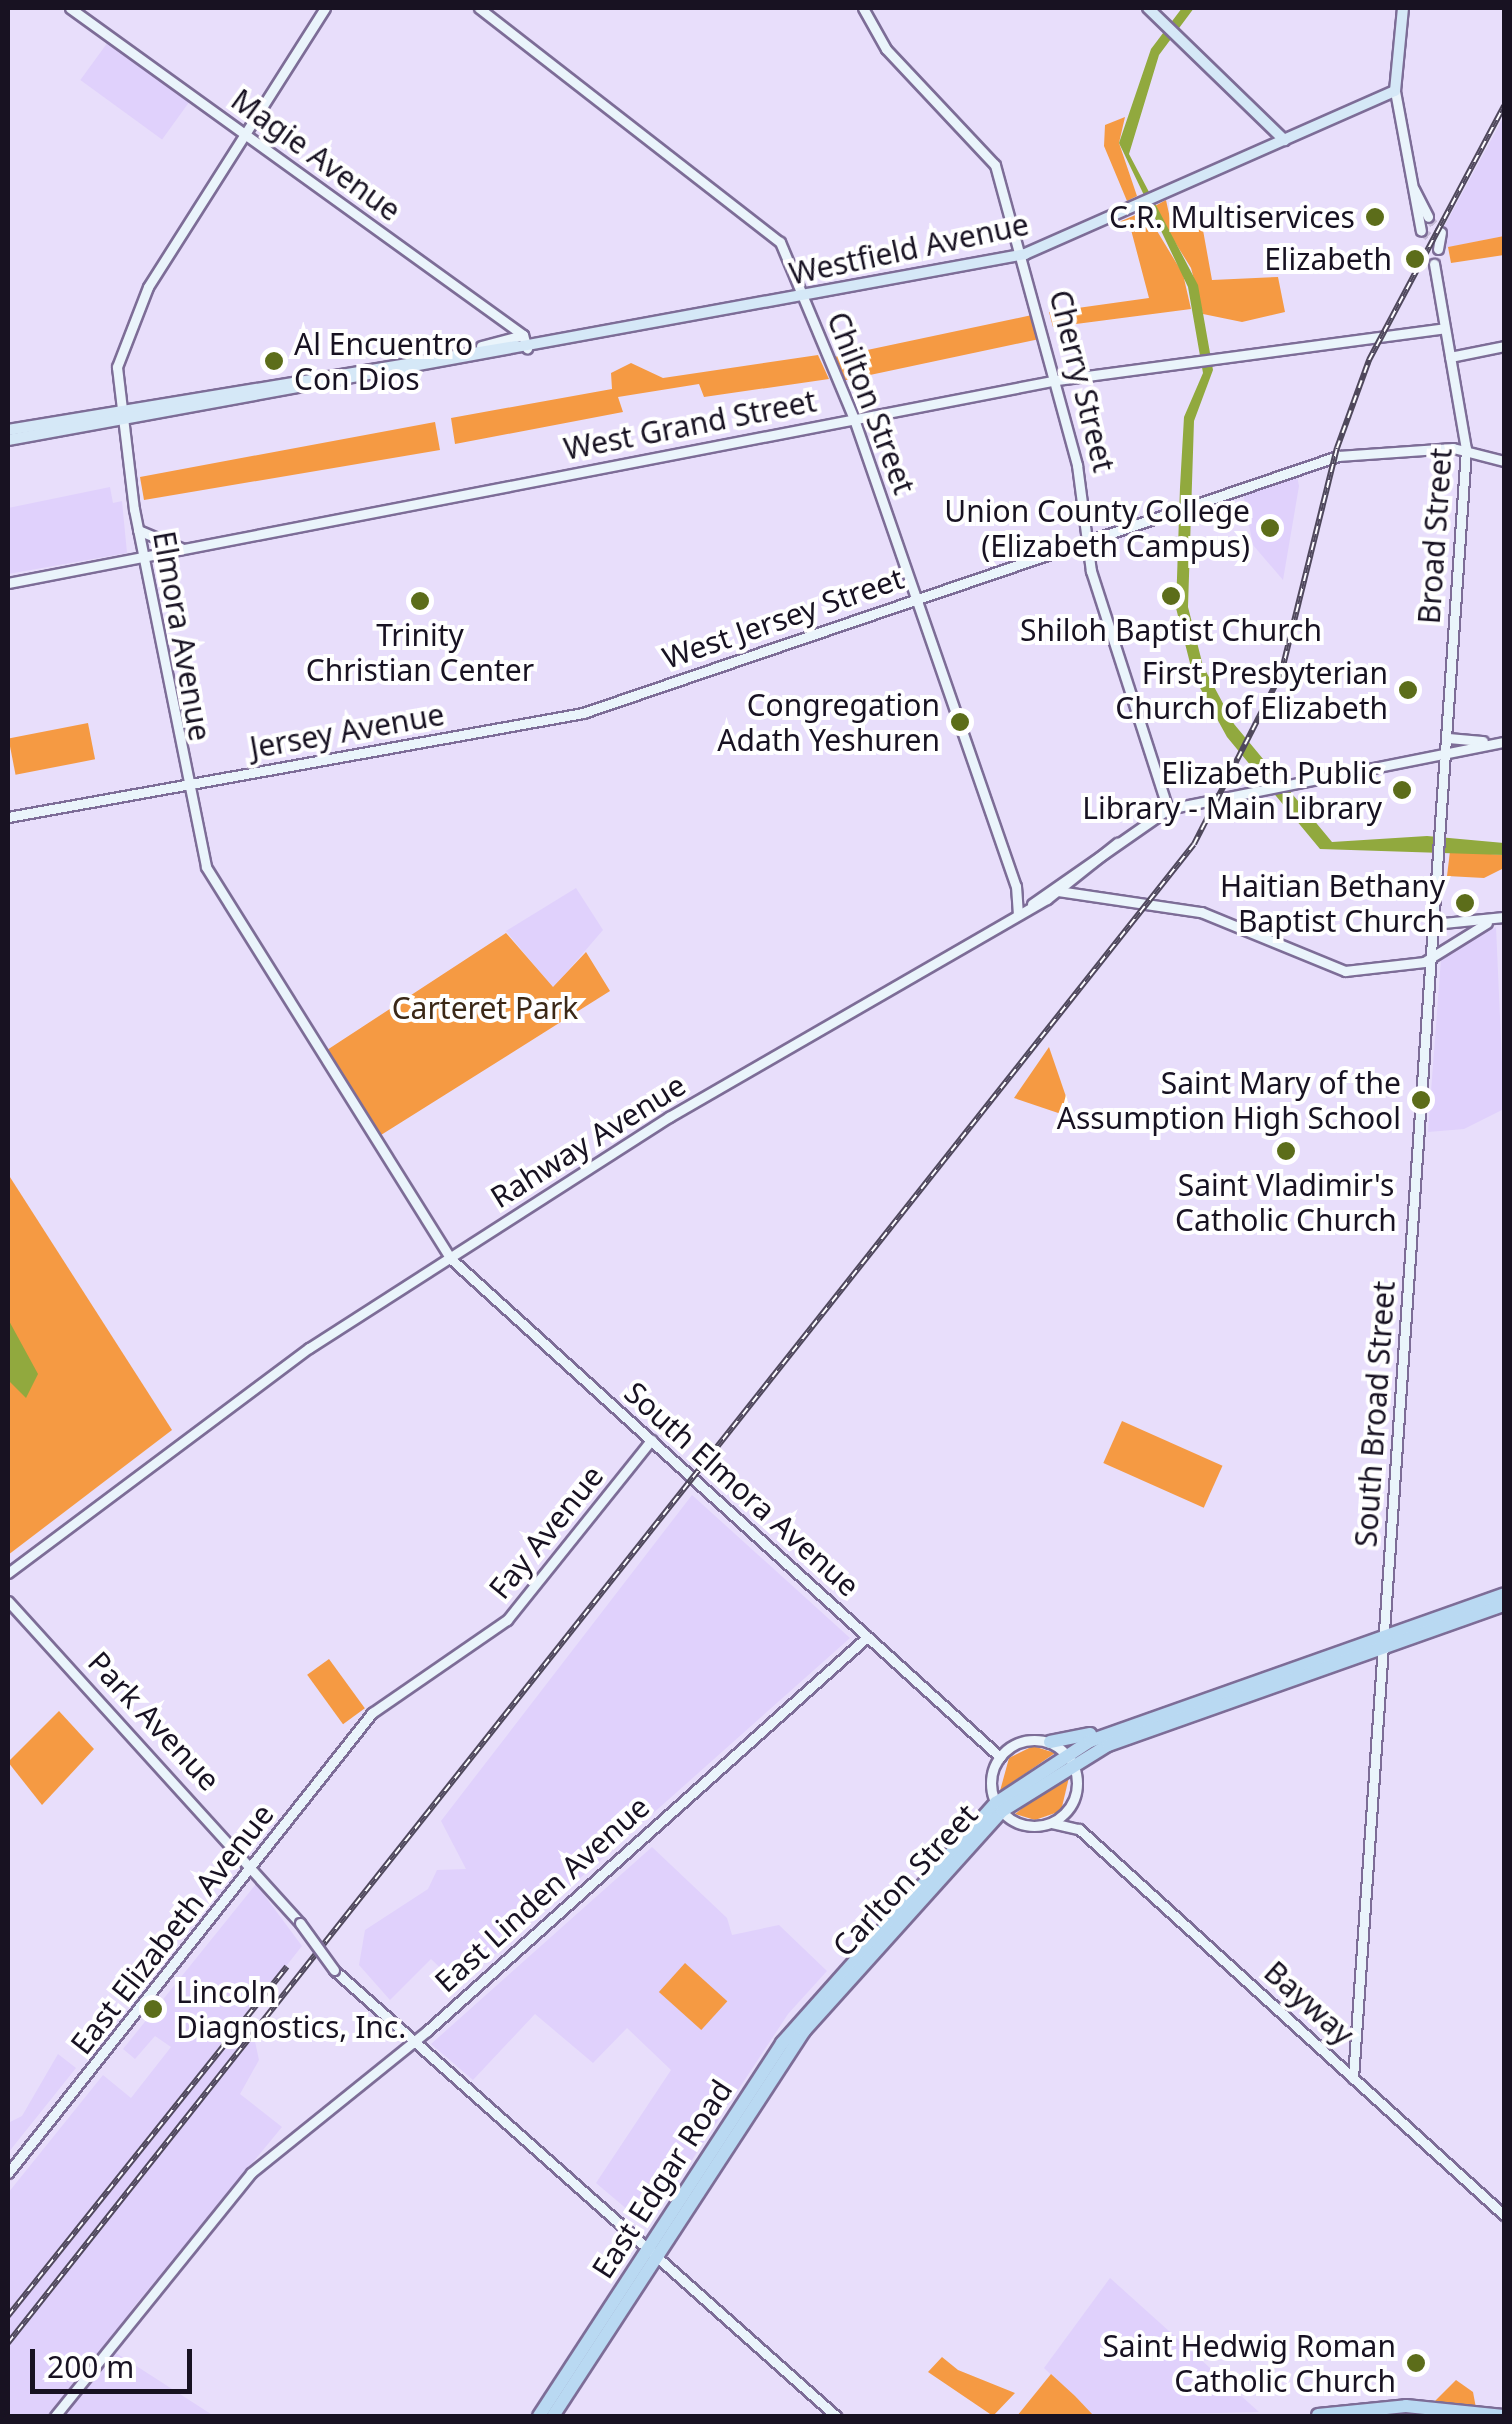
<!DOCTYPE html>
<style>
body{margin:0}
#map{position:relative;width:1512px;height:2424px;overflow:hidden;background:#e8defb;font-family:"Noto Sans",sans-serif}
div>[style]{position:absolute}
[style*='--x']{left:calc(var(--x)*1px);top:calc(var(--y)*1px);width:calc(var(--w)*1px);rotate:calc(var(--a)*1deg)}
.built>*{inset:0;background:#e0d1fc;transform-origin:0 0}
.green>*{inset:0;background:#f59a43;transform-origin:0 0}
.water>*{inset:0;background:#91a93e}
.secondary-tunnel>*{height:9px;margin-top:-4.5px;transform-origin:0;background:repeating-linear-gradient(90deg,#c9bfda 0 9px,transparent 0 13.5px)}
.roads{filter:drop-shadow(2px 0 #7d6d97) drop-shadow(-2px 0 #7d6d97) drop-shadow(0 2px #7d6d97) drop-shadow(0 -2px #7d6d97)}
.secondary>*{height:9px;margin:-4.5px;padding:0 4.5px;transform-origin:4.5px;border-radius:4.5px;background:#eaf4fb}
.secondary>.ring{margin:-4.5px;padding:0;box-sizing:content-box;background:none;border:9px solid #eaf4fb;border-radius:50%}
.primary>*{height:10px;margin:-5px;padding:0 5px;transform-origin:5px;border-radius:5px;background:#d5e8f7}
.highway>*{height:12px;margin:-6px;padding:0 6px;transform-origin:6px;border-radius:6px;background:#b9d9f2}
.rail>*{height:6px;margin-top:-3px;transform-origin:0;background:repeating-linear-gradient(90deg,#fff 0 8px,#4f485c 0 16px);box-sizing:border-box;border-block:2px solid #4f485c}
.bridges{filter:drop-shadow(2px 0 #7d6d97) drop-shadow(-2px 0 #7d6d97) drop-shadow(0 2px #7d6d97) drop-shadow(0 -2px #7d6d97)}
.secondary-bridge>*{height:9px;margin:-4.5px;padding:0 4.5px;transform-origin:4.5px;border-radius:4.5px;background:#eaf4fb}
.dots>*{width:28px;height:28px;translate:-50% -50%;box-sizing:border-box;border:5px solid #fff;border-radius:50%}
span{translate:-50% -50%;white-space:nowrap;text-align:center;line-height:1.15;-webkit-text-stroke:8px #fff;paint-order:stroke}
.street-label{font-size:30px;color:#181222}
.poi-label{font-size:30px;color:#181222}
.right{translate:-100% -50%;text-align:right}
.left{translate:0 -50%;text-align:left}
.park-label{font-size:30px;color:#3b2817}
.frame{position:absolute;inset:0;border:10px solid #181222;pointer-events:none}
.scale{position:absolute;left:30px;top:2349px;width:162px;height:45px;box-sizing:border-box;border:5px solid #181222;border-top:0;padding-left:12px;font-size:30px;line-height:35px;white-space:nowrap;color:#181222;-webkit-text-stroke:8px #fff;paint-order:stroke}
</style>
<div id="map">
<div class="built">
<i style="left:108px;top:42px;width:101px;height:47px;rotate:36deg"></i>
<i style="clip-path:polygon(1504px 116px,1504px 236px,1440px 249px,1438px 238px)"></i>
<i style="clip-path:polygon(1297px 476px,1299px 486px,1283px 580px,1253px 545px,1243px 494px)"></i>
<i style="clip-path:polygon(110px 487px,113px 503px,122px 501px,127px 553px,8px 574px,8px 508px)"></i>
<i style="clip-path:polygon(576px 888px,603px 930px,553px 988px,506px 931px)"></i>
<i style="clip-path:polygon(1496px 927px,1504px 1109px,1464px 1129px,1428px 1132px,1441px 959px)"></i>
<i style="clip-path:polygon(692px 1495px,850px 1638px,459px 1986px,431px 1959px,390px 2000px,359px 1965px,365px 1930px,428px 1889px,437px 1870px,466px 1869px,441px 1821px)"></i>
<i style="clip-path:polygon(652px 1847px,727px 1918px,732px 1935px,779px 1925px,827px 1971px,788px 2014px,648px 2227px,596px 2183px,671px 2070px,627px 2028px,593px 2063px,535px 2014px,473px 2080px,431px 2044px)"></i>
<i style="clip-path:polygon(256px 1884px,302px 1946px,249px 2013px,259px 2060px,240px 2094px,282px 2127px,132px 2309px,137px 2315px,110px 2349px,214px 2416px,8px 2416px,8px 2193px,103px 2075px,131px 2098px,171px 2047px,155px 2036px,135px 2059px,123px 2049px)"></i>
<i style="clip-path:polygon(58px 2054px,76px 2068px,8px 2153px,8px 2123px,22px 2116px)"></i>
<i style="clip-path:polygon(1110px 2278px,1259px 2412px,1094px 2416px,1044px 2368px)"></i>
</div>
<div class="green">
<i style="clip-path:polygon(1125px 117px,1119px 143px,1137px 196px,1127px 201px,1104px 146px,1105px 125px)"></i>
<i style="clip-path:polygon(1166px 200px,1171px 223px,1201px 219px,1212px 280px,1278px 277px,1285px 312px,1242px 322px,1203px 314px,1191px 268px,1153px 207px)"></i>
<i style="clip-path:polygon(1145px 211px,1183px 274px,1191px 309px,1053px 327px,1049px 312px,1149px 298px,1130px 226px,1114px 224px)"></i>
<i style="clip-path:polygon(1504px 236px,1504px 255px,1451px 263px,1448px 247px)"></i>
<i style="left:1032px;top:315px;width:25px;height:201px;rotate:78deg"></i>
<i style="clip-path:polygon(818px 355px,829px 379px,704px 397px,699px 384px,618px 397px,623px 412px,455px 444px,451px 418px,612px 389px,611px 373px,631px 363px,663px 378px)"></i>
<i style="clip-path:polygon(435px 422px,440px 450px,144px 500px,140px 477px)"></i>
<i style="left:88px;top:723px;width:37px;height:81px;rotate:79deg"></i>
<i style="clip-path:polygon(1450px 851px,1504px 855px,1504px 868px,1484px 878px,1447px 876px)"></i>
<i style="clip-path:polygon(506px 933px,553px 987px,586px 952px,610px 991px,381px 1135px,327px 1050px)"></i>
<i style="clip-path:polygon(1049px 1047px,1073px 1117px,1073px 1118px,1014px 1098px)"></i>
<i style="clip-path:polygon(8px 1174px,172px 1430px,8px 1555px)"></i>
<i style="left:1122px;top:1421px;width:110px;height:46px;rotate:24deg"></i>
<i style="left:329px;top:1659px;width:61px;height:27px;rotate:54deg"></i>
<i style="clip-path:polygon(59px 1711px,94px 1749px,42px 1805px,8px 1762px)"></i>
<i style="clip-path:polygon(1033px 1746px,1055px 1753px,1000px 1791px,1009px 1758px)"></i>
<i style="clip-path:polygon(1071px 1769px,1061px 1811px,1035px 1820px,1015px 1814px)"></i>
<i style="left:685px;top:1963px;width:57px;height:39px;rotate:42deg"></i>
<i style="clip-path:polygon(942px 2357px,958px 2370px,1015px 2393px,993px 2416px,928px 2372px)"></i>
<i style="clip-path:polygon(1051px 2374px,1075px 2396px,1094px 2416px,1017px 2416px)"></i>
<i style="clip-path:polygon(1456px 2380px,1473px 2392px,1476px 2408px,1433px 2403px)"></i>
</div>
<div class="water">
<i style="clip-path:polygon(1182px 8px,1194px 8px,1159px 55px,1129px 154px,1198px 285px,1213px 370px,1194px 421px,1188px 607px,1203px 666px,1234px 724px,1332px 842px,1427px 836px,1504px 843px,1504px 855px,1320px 849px,1227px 737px,1193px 675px,1176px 608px,1180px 487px,1184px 417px,1203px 373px,1188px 287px,1119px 143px,1151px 49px)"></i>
<i style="clip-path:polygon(8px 1319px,38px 1374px,26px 1398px,8px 1380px)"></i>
</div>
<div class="secondary-tunnel">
<i style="--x:1428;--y:217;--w:20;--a:49"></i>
<i style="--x:1421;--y:231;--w:18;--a:34"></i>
</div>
<div class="roads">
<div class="secondary">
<i style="--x:70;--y:8;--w:559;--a:35.82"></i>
<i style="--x:523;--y:335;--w:14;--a:73"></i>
<i style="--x:325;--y:8;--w:330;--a:122.4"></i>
<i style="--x:148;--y:287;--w:86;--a:111.2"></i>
<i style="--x:117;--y:367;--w:143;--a:83.2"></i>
<i style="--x:134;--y:509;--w:365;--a:78.6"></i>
<i style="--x:206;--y:867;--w:461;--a:58"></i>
<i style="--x:450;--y:1258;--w:743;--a:42.22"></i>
<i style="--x:479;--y:8;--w:381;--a:37.9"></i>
<i style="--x:780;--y:242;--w:192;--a:67.3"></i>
<i style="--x:854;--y:419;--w:494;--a:70.9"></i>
<i style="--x:1016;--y:886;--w:29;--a:86"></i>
<i style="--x:863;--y:8;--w:47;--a:60.7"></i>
<i style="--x:886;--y:49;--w:159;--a:46.8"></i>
<i style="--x:995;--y:165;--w:311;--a:74.7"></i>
<i style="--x:1077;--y:465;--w:107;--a:82.5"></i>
<i style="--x:1091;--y:571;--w:250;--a:72.1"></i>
<i style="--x:1395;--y:91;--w:142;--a:79.5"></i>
<i style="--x:1414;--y:189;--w:31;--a:63"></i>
<i style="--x:1438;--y:249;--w:17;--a:-80"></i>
<i style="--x:481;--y:346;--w:43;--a:-14.7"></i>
<i style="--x:1450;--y:357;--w:55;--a:-11.5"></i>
<i style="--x:138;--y:530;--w:47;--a:22.7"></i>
<i style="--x:8;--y:583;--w:1068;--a:-10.95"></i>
<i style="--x:1057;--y:380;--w:391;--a:-7.6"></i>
<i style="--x:1447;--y:738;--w:36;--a:5"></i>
<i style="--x:8;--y:817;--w:584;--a:-10.25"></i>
<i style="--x:583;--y:713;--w:798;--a:-18.8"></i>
<i style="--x:1338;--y:456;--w:115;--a:-4"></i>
<i style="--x:1453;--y:448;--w:53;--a:14.3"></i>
<i style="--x:1058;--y:891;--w:145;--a:8.4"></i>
<i style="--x:1201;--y:912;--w:156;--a:22.3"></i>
<i style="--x:1345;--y:971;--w:80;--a:-6.5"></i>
<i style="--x:1424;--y:962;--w:74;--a:-31.8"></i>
<i style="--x:1032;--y:904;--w:166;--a:-34.9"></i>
<i style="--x:1168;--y:809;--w:343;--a:-11.3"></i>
<i style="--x:1433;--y:924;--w:71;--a:-5.6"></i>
<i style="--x:8;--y:1573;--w:376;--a:-36.8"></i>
<i style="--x:309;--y:1348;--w:428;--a:-32.7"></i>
<i style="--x:669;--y:1117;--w:436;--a:-30"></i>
<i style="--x:1047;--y:899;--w:90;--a:-38.7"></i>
<i style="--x:8;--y:1601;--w:435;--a:47.8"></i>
<i class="ring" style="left:991px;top:1740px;width:77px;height:77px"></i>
<i style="--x:1052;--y:1823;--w:28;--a:13"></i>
<i style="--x:1079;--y:1829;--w:574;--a:42.25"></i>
<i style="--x:334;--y:1970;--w:672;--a:41.62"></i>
<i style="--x:1353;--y:2078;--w:1633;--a:-86.03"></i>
<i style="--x:1466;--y:449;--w:188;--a:-99.8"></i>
<i style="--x:8;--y:2173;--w:587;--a:-51.65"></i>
<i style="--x:372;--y:1713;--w:164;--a:-34.6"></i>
<i style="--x:507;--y:1620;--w:231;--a:-51.3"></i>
<i style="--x:55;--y:2416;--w:312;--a:-51.1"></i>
<i style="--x:251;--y:2173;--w:226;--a:-38.9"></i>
<i style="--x:427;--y:2031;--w:591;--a:-41.84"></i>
</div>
<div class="primary">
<i style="--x:1148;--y:8;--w:190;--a:44.1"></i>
<i style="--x:8;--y:430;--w:515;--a:-9.39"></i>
<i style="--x:8;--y:440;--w:1034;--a:-10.36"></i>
<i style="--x:1025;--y:254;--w:404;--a:-23.8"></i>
<i style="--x:1395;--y:91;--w:83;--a:-84.5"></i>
</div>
<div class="highway">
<i style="--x:1050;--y:1742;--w:41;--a:-11.3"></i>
<i style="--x:1318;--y:2415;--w:88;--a:-5.8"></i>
<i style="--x:1406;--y:2406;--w:98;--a:5.9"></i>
<i style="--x:539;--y:2416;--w:445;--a:-56.9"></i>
<i style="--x:782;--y:2043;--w:322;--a:-48.3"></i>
<i style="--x:996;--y:1803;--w:113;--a:-33.4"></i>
<i style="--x:1090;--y:1741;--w:439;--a:-19.5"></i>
<i style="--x:553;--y:2416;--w:460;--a:-56.9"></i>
<i style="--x:804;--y:2031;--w:296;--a:-48"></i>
<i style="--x:1002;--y:1811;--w:125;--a:-31.9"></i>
<i style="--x:1108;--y:1745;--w:420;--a:-19.5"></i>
</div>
</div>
<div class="rail">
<i style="--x:8;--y:2316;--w:447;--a:-51.4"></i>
<i style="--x:8;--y:2343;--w:1911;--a:-51.65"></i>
<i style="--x:1194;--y:844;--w:191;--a:-62.9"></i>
<i style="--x:1281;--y:674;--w:233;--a:-76.1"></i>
<i style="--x:1337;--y:448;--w:94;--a:-70"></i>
<i style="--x:1369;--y:360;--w:288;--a:-62"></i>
</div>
<div class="bridges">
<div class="secondary-bridge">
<i style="--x:300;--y:1923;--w:58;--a:54.1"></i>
</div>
</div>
<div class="dots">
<i style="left:1375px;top:217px;background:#5c6d1a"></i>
<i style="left:1415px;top:259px;background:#5c6d1a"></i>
<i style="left:274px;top:361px;background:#5c6d1a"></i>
<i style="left:1270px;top:528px;background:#5c6d1a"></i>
<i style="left:1171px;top:596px;background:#5c6d1a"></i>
<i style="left:420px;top:601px;background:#5c6d1a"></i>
<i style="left:1408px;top:690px;background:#5c6d1a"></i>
<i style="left:960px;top:722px;background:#5c6d1a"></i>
<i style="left:1402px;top:790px;background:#5c6d1a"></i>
<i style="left:1465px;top:903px;background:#5c6d1a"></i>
<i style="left:1421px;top:1100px;background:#5c6d1a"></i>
<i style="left:1286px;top:1151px;background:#5c6d1a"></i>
<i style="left:153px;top:2009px;background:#5c6d1a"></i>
<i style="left:1416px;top:2363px;background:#5c6d1a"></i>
</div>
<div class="street-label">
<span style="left:316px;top:155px;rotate:36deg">Magie Avenue</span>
<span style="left:909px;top:249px;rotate:-12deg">Westfield Avenue</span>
<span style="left:1082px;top:381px;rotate:76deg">Cherry Street</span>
<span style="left:871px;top:403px;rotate:69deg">Chilton Street</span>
<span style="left:690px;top:425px;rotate:-11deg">West Grand Street</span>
<span style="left:1435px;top:536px;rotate:-86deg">Broad Street</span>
<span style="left:783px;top:618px;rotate:-19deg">West Jersey Street</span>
<span style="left:182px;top:636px;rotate:80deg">Elmora Avenue</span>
<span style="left:347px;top:731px;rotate:-10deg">Jersey Avenue</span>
<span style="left:588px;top:1141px;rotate:-32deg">Rahway Avenue</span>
<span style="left:1375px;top:1414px;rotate:-86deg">South Broad Street</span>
<span style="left:742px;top:1489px;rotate:42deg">South Elmora Avenue</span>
<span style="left:546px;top:1532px;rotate:-51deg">Fay Avenue</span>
<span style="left:154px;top:1721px;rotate:47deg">Park Avenue</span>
<span style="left:905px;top:1880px;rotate:-47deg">Carlton Street</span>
<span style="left:542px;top:1894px;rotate:-42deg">East Linden Avenue</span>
<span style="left:172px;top:1929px;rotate:-52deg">East Elizabeth Avenue</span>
<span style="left:1309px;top:2003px;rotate:42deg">Bayway</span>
<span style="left:662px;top:2179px;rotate:-57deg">East Edgar Road</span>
</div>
<div class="poi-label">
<span class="right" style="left:1355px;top:217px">C.R. Multiservices</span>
<span class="right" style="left:1392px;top:259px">Elizabeth</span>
<span class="left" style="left:294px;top:361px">Al Encuentro<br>Con Dios</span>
<span class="right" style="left:1250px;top:528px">Union County College<br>(Elizabeth Campus)</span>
<span style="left:1171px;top:630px">Shiloh Baptist Church</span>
<span style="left:420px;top:652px">Trinity<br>Christian Center</span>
<span class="right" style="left:1388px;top:690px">First Presbyterian<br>Church of Elizabeth</span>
<span class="right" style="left:940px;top:722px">Congregation<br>Adath Yeshuren</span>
<span class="right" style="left:1382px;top:790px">Elizabeth Public<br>Library - Main Library</span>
<span class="right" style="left:1445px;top:903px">Haitian Bethany<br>Baptist Church</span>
<span class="right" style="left:1401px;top:1100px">Saint Mary of the<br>Assumption High School</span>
<span style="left:1286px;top:1202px">Saint Vladimir's<br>Catholic Church</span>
<span class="left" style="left:176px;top:2009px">Lincoln<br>Diagnostics, Inc.</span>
<span class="right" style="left:1396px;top:2363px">Saint Hedwig Roman<br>Catholic Church</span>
</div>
<div class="park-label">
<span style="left:485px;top:1008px">Carteret Park</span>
</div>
<div class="frame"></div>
<div class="scale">200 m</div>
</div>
